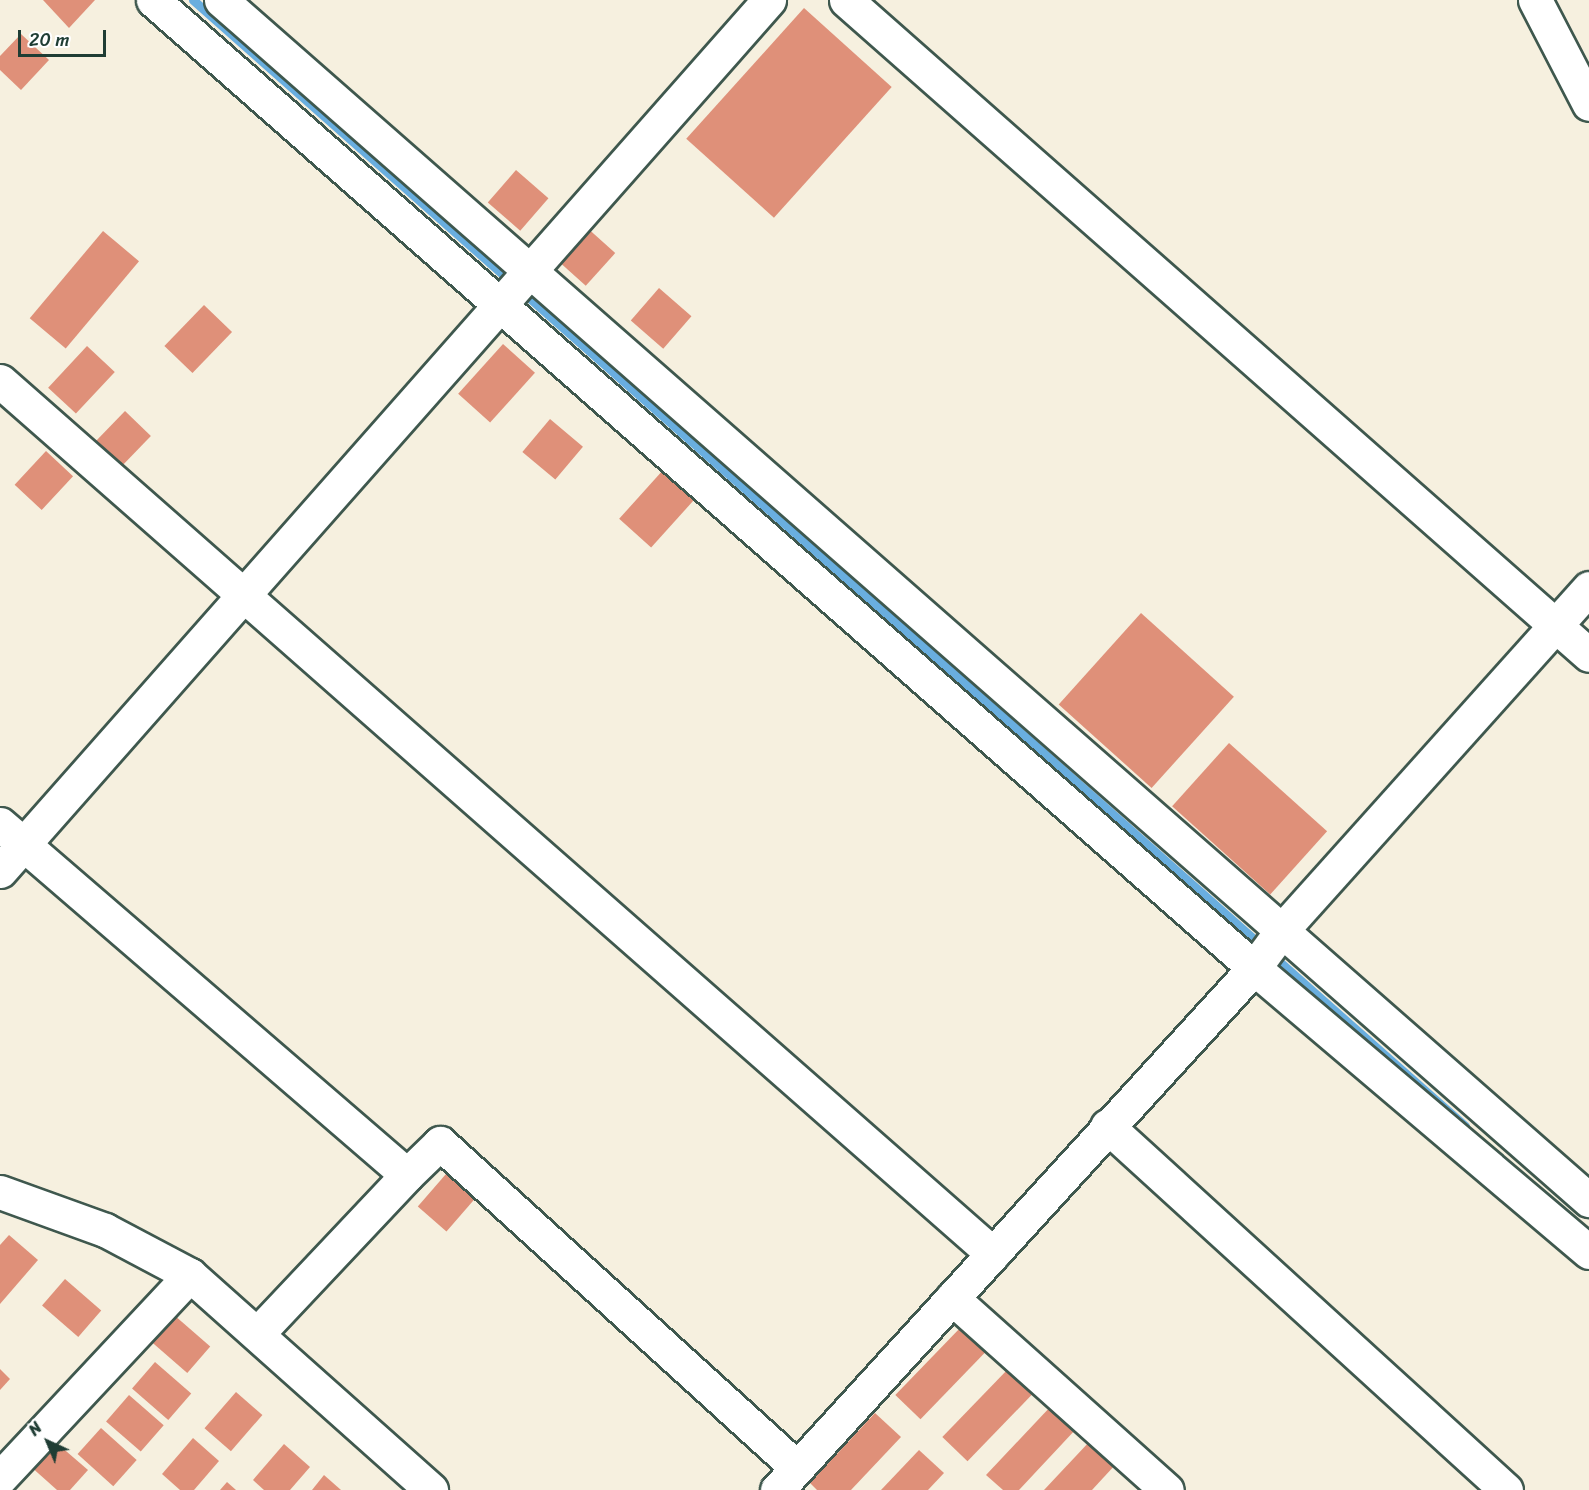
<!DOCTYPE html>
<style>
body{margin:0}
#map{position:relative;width:1589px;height:1490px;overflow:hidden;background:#f6f0df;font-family:Sriracha,sans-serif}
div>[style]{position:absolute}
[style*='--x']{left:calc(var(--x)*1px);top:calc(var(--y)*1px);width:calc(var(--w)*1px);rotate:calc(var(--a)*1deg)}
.stream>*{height:9px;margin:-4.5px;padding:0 4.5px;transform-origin:4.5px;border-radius:4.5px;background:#69aedf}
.building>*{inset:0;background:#df9079;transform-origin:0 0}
.roads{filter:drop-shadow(2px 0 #3f584e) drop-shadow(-2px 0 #3f584e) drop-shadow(0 2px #3f584e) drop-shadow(0 -2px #3f584e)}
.minor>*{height:33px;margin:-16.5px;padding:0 16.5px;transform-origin:16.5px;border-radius:16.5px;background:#fff}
span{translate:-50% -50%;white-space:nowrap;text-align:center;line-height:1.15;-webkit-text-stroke:5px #fff;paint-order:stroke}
.north{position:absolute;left:18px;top:1412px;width:60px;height:60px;-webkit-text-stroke:4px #fff;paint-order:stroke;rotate:316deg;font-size:16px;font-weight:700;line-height:24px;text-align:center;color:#1f3d34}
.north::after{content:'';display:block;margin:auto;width:21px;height:27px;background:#1f3d34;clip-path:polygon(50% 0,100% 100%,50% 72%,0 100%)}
.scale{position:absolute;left:18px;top:30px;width:88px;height:27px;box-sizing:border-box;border:3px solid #1f3d34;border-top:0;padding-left:8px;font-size:18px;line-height:21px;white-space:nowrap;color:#1f3d34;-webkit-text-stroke:4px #fff;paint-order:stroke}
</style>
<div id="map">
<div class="stream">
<i style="--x:193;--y:0;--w:1699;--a:41.52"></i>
</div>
<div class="building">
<i style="clip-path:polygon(43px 0,95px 0,69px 28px)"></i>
<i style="left:804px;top:8px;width:118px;height:176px;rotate:42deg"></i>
<i style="clip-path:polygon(21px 34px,49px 60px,21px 90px,0 70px,0 56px)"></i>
<i style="left:516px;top:170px;width:43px;height:43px;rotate:41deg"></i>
<i style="left:584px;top:225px;width:42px;height:44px;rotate:42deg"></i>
<i style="left:103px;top:231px;width:47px;height:114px;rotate:40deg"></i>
<i style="left:659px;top:288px;width:43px;height:43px;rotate:41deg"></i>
<i style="left:204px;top:305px;width:39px;height:57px;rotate:44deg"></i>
<i style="left:503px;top:344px;width:43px;height:67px;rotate:42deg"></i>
<i style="left:87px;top:346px;width:38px;height:57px;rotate:43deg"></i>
<i style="left:125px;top:411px;width:36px;height:47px;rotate:44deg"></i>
<i style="left:550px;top:419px;width:43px;height:43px;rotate:40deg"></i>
<i style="left:46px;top:451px;width:37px;height:46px;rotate:43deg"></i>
<i style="left:664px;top:469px;width:43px;height:67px;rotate:42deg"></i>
<i style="left:1141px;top:613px;width:125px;height:123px;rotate:42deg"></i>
<i style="left:1229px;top:743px;width:132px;height:85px;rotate:42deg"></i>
<i style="left:446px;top:1174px;width:38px;height:43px;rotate:41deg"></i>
<i style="clip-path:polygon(9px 1235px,38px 1260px,0 1304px,0 1245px)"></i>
<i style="left:65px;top:1279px;width:48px;height:35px;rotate:41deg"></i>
<i style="left:174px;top:1315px;width:48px;height:35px;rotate:41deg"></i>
<i style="left:962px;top:1326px;width:35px;height:96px;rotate:44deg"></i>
<i style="left:155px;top:1362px;width:48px;height:35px;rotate:41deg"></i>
<i style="left:1009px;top:1368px;width:35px;height:96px;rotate:44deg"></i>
<i style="clip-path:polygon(0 1369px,10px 1379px,0 1390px)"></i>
<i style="left:236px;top:1392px;width:35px;height:48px;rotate:41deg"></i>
<i style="left:129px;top:1395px;width:46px;height:35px;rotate:41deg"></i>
<i style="clip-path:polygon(1052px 1405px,1077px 1428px,1019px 1490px,1003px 1490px,986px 1475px)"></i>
<i style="clip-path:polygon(875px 1413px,901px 1437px,851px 1490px,817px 1490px,810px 1483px)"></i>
<i style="left:101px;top:1428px;width:48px;height:35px;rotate:42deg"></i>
<i style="clip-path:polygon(193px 1438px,219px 1461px,194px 1490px,180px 1490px,162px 1474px)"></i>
<i style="clip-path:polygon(52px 1439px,88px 1470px,70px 1490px,57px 1490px,29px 1465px)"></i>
<i style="clip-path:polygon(1090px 1441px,1116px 1464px,1092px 1490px,1044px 1490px)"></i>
<i style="clip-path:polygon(284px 1444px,310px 1467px,290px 1490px,264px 1490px,253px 1480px)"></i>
<i style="clip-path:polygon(919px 1450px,944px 1473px,928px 1490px,881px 1490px)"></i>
<i style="clip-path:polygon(324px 1475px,341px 1490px,312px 1490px)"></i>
<i style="clip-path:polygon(227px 1482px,236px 1490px,220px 1490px)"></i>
</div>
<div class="roads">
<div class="minor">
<i style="--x:153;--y:0;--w:1466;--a:41.32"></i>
<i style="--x:1254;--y:968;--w:439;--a:40.3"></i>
<i style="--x:221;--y:0;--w:1820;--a:41.26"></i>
<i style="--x:846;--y:0;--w:990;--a:41.4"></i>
<i style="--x:1535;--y:0;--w:117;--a:62.6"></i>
<i style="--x:0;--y:381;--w:1322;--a:41.32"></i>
<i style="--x:0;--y:824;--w:537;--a:40.77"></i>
<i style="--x:407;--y:1175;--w:217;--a:133.3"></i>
<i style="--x:0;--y:871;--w:1162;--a:-48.56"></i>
<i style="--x:1107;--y:1126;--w:540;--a:42.37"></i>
<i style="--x:407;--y:1175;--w:46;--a:-44.1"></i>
<i style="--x:440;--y:1143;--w:483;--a:42.3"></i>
<i style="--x:0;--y:1192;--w:112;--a:19.9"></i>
<i style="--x:105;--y:1230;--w:96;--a:27.9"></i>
<i style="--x:190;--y:1275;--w:323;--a:41.7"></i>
<i style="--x:952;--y:1298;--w:288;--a:41.8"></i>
<i style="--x:0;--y:1478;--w:278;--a:-46.9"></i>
<i style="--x:777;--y:1490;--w:707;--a:-47.58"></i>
<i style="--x:1254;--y:968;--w:49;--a:-53.4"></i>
<i style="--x:1283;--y:929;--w:458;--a:-48.1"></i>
</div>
</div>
<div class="north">N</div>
<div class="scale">20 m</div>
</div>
